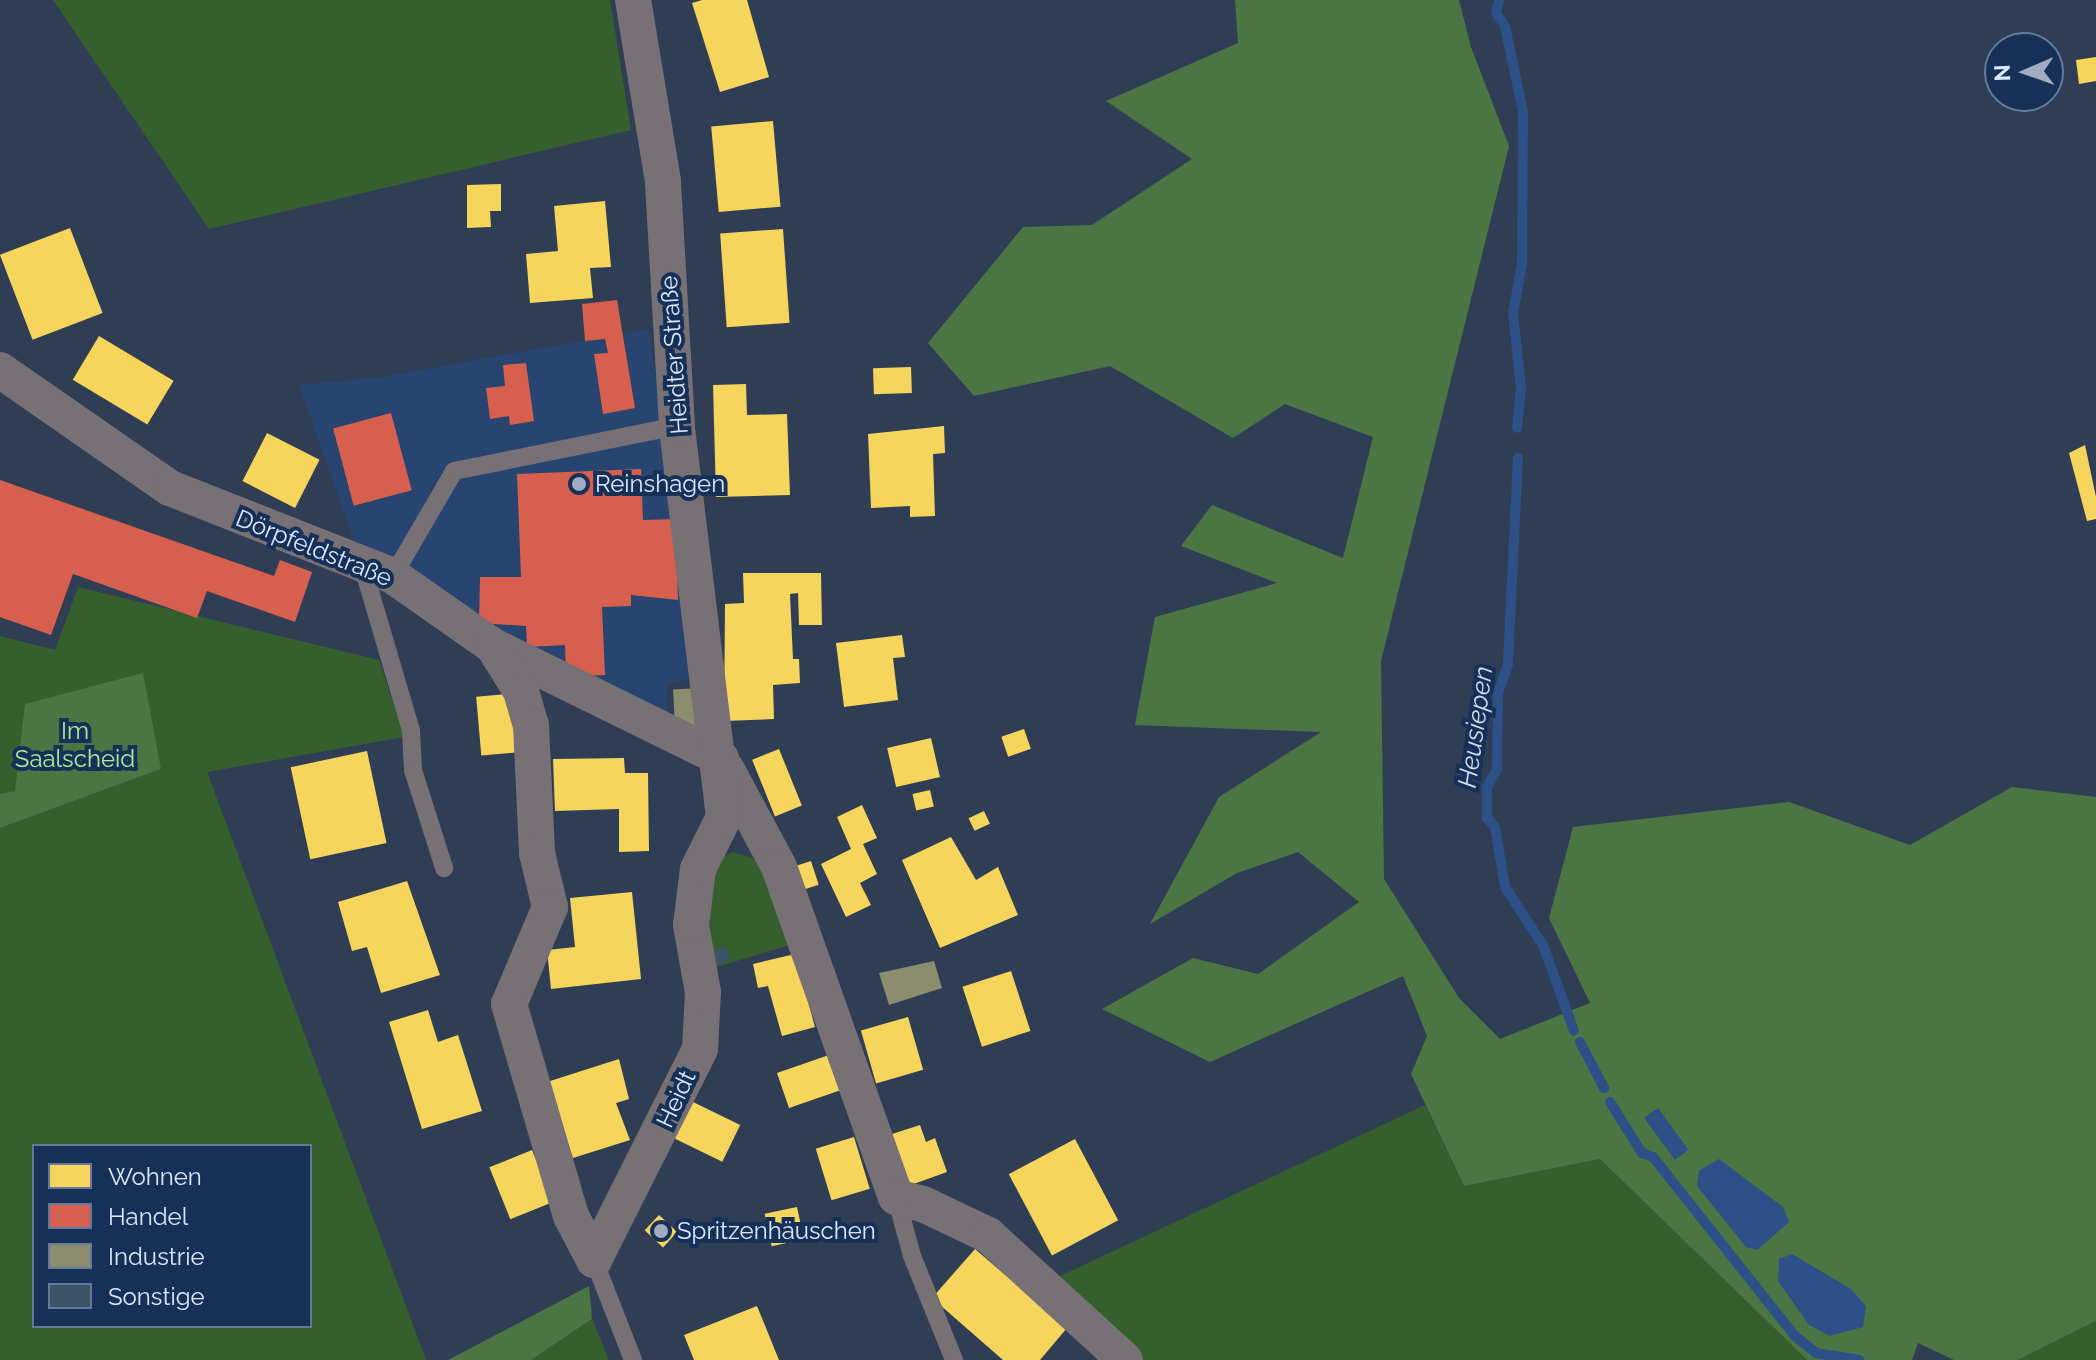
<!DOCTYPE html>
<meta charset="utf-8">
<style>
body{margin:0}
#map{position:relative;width:2096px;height:1360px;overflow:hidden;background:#303e55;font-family:Raleway,sans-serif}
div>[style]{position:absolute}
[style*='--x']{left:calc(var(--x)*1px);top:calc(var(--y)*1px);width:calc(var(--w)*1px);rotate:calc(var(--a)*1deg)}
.built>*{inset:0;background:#284470}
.green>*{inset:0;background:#35602e}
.forest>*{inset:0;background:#4b7644}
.water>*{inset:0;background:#2d5088;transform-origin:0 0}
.homes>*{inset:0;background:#f6d55c;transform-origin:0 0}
.shops>*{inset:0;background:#d6604d;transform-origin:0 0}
.industry>*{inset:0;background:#8c8c6e;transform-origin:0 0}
.stream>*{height:10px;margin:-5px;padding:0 5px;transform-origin:5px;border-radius:5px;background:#2d5088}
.building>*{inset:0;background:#3d5467;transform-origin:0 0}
.service>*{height:18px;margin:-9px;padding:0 9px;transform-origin:9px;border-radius:9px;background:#777074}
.minor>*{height:36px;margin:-18px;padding:0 18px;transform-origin:18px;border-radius:18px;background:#777074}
.dots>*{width:22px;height:22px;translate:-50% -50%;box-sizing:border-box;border:4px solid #173058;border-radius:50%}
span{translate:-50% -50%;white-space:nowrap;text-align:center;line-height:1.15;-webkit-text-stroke:8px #173058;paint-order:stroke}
.street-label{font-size:24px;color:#dbe8fc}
.poi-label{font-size:24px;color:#dbe8fc}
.left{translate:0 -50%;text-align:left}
.park-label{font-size:24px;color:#a8ec95}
.water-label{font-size:26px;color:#d1dcee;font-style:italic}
.legend{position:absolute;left:32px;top:1144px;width:280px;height:184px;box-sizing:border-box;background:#173058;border:2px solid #657a9a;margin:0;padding:10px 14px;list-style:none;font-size:24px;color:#dbe8fc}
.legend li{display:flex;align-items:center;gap:16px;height:40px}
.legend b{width:40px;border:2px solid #657a9a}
.north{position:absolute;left:1984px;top:32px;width:80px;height:80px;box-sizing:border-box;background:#173058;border:2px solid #657a9a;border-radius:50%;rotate:268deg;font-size:22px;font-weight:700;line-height:32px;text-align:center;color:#dbe8fc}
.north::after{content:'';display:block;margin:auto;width:28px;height:36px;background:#9facc2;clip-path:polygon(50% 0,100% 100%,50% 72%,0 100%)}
</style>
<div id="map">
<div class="built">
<i style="clip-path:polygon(649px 329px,699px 679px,667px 683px,666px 724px,357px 549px,299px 385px,382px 377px)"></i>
</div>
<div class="green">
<i style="clip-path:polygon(53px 0,610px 0,631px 130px,209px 229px)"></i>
<i style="clip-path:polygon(evenodd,78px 587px,379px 660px,404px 737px,207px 772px,426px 1360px,0 1360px,0 828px,161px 769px,0 794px,0 636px,55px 650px,78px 587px,34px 1146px,310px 1146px,310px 1326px,34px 1326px,34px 1146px)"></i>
<i style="clip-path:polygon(733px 852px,757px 860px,796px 943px,713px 968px,706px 880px,720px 858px)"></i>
<i style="clip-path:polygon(1425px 1105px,1464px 1186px,1600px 1159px,1807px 1360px,1136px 1360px,1058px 1277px)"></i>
<i style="clip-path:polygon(592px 1319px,609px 1360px,531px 1360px)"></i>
<i style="clip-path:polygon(2096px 1321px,2096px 1360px,2018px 1360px)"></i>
</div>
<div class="forest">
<i style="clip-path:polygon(1235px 0,1459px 0,1471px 47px,1509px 146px,1381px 661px,1384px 879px,1459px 998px,1500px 1039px,1590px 1003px,1549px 918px,1573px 827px,1789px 802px,1910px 845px,2012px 787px,2096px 797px,2096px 1321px,2018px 1360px,1954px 1360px,1918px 1343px,1912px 1360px,1807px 1360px,1600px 1159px,1464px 1186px,1411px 1074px,1427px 1036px,1403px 976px,1210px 1062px,1102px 1009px,1193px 958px,1258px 974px,1359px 902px,1298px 852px,1237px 873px,1150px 924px,1219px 797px,1321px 732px,1135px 725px,1155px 617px,1277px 583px,1181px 546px,1212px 505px,1343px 558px,1373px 437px,1285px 404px,1233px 438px,1110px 366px,974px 396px,928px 343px,1023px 227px,1092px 225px,1192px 159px,1106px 101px,1238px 43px)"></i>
<i style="clip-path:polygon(143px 673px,161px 769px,0 828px,0 794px,15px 791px,25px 704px)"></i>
<i style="clip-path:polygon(589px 1286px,592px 1319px,531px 1360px,448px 1360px)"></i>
</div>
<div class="water">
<i style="left:1658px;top:1108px;width:52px;height:17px;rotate:54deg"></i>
<i style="clip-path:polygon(1719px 1159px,1783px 1207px,1789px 1222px,1757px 1250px,1746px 1247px,1697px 1186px,1699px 1171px)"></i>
<i style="clip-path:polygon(1792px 1254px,1851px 1289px,1866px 1306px,1863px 1327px,1830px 1336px,1809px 1325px,1778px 1281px,1779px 1259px)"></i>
</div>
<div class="homes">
<i style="clip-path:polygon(702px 0,747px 0,769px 77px,720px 92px,692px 3px)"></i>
<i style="clip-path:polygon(2096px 57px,2096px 81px,2079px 84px,2076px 60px)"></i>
<i style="left:773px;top:121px;width:86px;height:62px;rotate:85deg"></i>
<i style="clip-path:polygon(501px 184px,501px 211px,490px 211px,491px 227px,467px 228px,467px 185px)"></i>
<i style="clip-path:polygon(605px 201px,611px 267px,590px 268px,593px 298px,530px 303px,526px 254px,558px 251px,554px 206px)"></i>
<i style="left:70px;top:228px;width:91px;height:75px;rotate:69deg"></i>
<i style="left:783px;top:229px;width:94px;height:63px;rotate:86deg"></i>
<i style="left:99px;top:336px;width:87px;height:51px;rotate:31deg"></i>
<i style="left:911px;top:367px;width:26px;height:38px;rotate:88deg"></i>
<i style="clip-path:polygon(746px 384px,747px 415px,787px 414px,790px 495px,716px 497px,713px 385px)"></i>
<i style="clip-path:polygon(944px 426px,945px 453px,933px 454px,935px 516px,910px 517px,910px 506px,871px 508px,868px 434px)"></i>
<i style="left:267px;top:433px;width:59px;height:54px;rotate:27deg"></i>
<i style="clip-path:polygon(2085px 445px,2096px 497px,2096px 519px,2087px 521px,2069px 453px)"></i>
<i style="clip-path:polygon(743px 573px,821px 573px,822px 625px,799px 625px,798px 593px,790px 594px,793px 659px,799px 659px,800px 683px,773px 685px,774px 719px,724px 721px,725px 604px,744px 603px)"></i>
<i style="clip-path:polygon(902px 635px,905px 657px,893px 658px,898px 700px,844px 707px,836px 643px)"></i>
<i style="left:519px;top:693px;width:59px;height:43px;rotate:85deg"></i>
<i style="left:1024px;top:729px;width:21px;height:24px;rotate:71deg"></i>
<i style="left:931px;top:738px;width:40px;height:45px;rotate:77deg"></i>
<i style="left:779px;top:749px;width:61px;height:29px;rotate:68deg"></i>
<i style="left:367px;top:751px;width:94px;height:78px;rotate:78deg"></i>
<i style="clip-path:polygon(624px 758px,625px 773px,648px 773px,649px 851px,619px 852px,619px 809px,555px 811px,553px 759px)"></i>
<i style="left:930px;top:790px;width:17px;height:18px;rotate:77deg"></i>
<i style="clip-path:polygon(862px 805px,877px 838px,863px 844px,877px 874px,860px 883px,871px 905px,846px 917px,821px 864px,851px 849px,837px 817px)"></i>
<i style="left:984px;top:811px;width:14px;height:17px;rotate:65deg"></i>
<i style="clip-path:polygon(951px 837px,976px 880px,998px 867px,1018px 915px,940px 948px,902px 860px)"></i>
<i style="left:811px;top:861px;width:25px;height:27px;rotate:72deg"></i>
<i style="clip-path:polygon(407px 881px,440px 975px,381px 993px,367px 947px,352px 951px,338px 902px)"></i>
<i style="clip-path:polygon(632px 892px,641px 979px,551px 989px,547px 950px,575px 947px,570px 898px)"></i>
<i style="clip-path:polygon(795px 954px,815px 1027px,782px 1036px,768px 986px,758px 988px,753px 964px)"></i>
<i style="left:1011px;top:971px;width:63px;height:51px;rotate:72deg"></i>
<i style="clip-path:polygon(428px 1010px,438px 1042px,458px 1035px,482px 1111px,422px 1129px,389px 1022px)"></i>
<i style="left:908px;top:1017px;width:55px;height:49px;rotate:74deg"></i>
<i style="left:829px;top:1055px;width:37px;height:55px;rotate:71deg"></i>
<i style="clip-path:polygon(619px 1059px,629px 1099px,616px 1103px,630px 1140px,573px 1158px,547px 1082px)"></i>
<i style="left:689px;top:1100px;width:57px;height:41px;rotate:26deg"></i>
<i style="clip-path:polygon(920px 1125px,926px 1142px,935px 1138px,947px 1172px,908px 1186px,889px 1135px)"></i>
<i style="left:854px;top:1137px;width:54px;height:40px;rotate:73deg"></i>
<i style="left:1075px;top:1139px;width:92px;height:75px;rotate:62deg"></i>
<i style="left:532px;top:1150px;width:56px;height:46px;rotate:68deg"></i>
<i style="left:797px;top:1207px;width:33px;height:33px;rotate:78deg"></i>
<i style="left:659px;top:1215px;width:25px;height:21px;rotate:43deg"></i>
<i style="clip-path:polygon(975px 1249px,1067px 1328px,1040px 1360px,1003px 1360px,932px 1298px)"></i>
<i style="clip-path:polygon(757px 1306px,779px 1360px,694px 1360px,684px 1335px)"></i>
</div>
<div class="shops">
<i style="clip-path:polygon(617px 300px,635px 408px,603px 414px,594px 354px,608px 353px,605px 339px,585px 341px,582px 304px)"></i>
<i style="clip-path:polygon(526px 363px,534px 421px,510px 425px,509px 416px,490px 419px,486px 388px,505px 386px,503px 365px)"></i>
<i style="left:391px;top:413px;width:80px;height:60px;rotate:75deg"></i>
<i style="clip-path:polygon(641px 469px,643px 520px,675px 519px,678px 600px,631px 595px,631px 606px,602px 607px,605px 675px,566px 677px,565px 645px,527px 647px,526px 626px,479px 623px,480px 577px,521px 577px,517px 474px)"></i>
<i style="clip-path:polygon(0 480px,274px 576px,280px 560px,312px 572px,295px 622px,207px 591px,197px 618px,73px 574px,51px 635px,0 617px)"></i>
</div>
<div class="industry">
<i style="left:701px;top:688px;width:41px;height:28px;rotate:87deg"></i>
<i style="clip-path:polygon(934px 961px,942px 988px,889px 1005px,879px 973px)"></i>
</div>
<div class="stream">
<i style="--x:1499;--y:0;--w:13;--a:103"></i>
<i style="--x:1496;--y:13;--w:16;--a:55"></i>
<i style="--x:1505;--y:26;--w:88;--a:78.2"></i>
<i style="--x:1523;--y:112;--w:152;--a:90.4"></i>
<i style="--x:1522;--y:264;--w:50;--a:100.4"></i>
<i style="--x:1513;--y:313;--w:75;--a:83.9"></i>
<i style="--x:1521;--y:388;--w:40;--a:95.7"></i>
<i style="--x:1518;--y:458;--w:206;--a:92.8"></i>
<i style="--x:1508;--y:664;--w:31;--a:109"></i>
<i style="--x:1498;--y:693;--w:76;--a:90.8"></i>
<i style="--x:1497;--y:769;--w:21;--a:119"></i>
<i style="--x:1487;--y:787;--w:31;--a:90"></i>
<i style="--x:1487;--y:818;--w:12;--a:48"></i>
<i style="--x:1495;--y:827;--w:61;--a:80.5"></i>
<i style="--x:1505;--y:887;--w:69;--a:56.8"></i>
<i style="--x:1543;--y:945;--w:91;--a:70.2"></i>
<i style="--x:1580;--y:1042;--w:52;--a:62.4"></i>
<i style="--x:1610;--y:1102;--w:60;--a:57.9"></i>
<i style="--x:1642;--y:1153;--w:12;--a:20"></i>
<i style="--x:1653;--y:1157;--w:228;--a:51.6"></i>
<i style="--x:1795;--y:1336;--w:27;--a:39"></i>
<i style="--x:1816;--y:1353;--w:44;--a:9.2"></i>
</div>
<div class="building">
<i style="left:725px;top:946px;width:15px;height:18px;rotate:67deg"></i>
</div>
<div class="service">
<i style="--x:362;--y:564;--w:173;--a:73.6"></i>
<i style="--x:411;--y:730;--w:40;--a:87.1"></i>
<i style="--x:413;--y:770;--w:103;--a:72.4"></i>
<i style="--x:393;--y:576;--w:121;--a:-59.8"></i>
<i style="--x:454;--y:471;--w:227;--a:-11.4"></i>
<i style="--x:896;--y:1197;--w:61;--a:74.8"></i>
<i style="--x:912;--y:1256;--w:112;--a:68"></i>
<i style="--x:594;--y:1260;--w:107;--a:68.7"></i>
</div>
<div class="minor">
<i style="--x:0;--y:370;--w:207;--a:34.8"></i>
<i style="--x:170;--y:488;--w:240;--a:21.5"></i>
<i style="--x:393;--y:576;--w:122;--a:35"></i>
<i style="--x:493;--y:646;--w:254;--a:26.2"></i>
<i style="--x:493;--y:646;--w:53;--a:58.1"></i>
<i style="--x:521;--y:691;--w:35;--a:74"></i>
<i style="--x:531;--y:725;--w:128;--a:87.3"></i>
<i style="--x:537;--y:853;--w:56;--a:76.5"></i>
<i style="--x:550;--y:907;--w:105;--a:112.9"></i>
<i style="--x:509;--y:1004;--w:221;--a:73.7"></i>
<i style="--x:571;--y:1216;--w:50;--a:62.4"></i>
<i style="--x:727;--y:770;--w:110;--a:61.8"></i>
<i style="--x:779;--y:867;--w:350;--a:70.5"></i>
<i style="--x:896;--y:1197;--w:28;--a:15"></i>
<i style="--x:923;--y:1204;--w:72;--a:25.5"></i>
<i style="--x:988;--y:1235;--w:185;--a:42.4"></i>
<i style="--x:594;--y:1260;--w:236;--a:-63.3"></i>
<i style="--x:700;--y:1049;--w:57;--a:-87"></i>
<i style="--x:703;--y:992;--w:68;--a:-100.2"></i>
<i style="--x:691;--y:925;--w:56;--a:-82.9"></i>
<i style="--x:698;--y:869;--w:58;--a:-63.4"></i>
<i style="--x:724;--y:817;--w:394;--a:-96.9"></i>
<i style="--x:677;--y:426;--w:245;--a:-93.3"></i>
<i style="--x:663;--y:181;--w:183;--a:-99.4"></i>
</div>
<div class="dots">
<i style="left:579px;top:484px;background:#9facc2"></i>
<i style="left:661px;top:1231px;background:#9facc2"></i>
</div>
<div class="street-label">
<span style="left:674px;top:355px;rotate:-94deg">Heidter Straße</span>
<span style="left:314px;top:548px;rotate:22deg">Dörpfeldstraße</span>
<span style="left:676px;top:1099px;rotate:-65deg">Heidt</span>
</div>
<div class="poi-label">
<span class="left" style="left:595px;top:484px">Reinshagen</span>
<span class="left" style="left:677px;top:1231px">Spritzenhäuschen</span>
</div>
<div class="park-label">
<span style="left:75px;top:745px">Im<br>Saalscheid</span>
</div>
<div class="water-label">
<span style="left:1476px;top:727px;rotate:-82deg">Heusiepen</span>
</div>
<ul class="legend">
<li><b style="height:22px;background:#f6d55c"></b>Wohnen</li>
<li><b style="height:22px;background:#d6604d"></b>Handel</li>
<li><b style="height:22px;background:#8c8c6e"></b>Industrie</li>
<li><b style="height:22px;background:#3d5467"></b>Sonstige</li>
</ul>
<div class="north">N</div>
</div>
